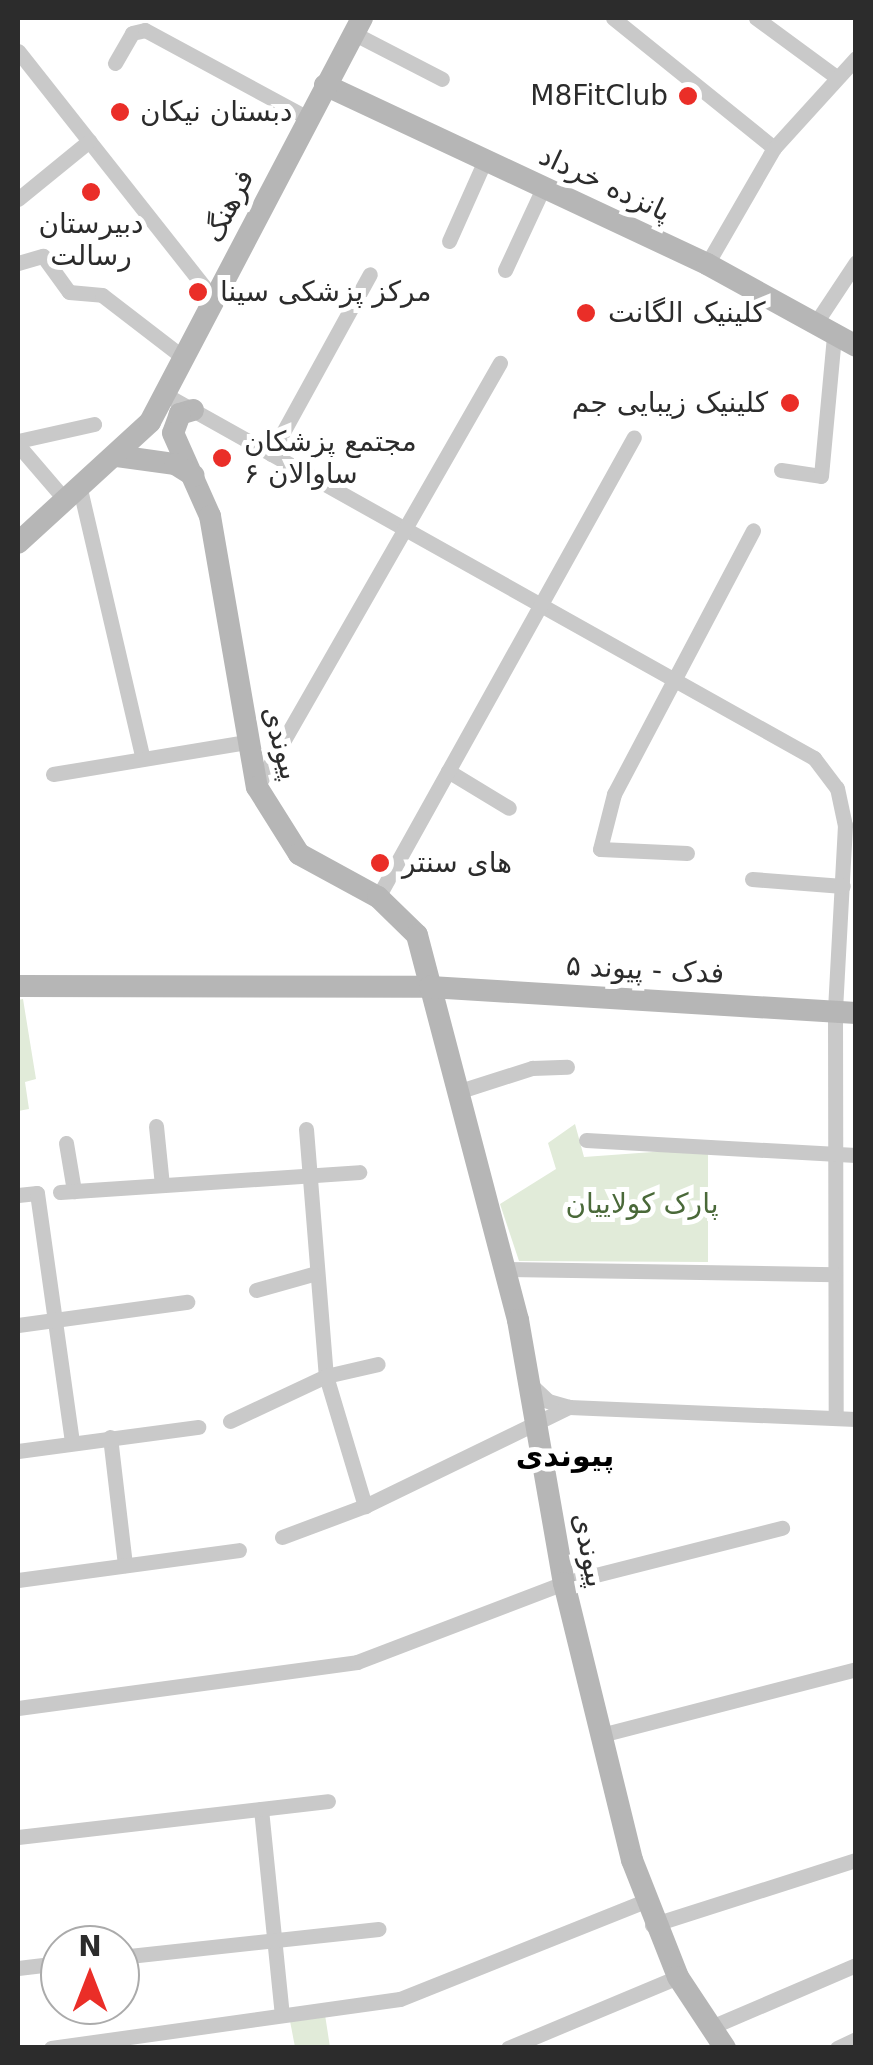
<!DOCTYPE html>
<meta charset="utf-8">
<style>
body{margin:0}
#map{position:relative;width:873px;height:2065px;overflow:hidden;background:#fff;font-family:"DejaVu Sans",Vazirmatn,sans-serif}
div>[style]{position:absolute}
[style*='--x']{left:calc(var(--x)*1px);top:calc(var(--y)*1px);width:calc(var(--w)*1px);rotate:calc(var(--a)*1deg)}
.green>*{inset:0;background:#e1ebd9}
.street>*{height:15px;margin:-7.5px;padding:0 7.5px;transform-origin:7.5px;border-radius:7.5px;background:#c9c9c9}
.secondary>*{height:22px;margin:-11px;padding:0 11px;transform-origin:11px;border-radius:11px;background:#b6b6b6}
.dots>*{width:28px;height:28px;translate:-50% -50%;box-sizing:border-box;border:5px solid #fff;border-radius:50%}
span{translate:-50% -50%;white-space:nowrap;text-align:center;line-height:1.15;-webkit-text-stroke:10px #fff;paint-order:stroke}
.poi-label{font-size:28px;color:#2c2c2c}
.right{translate:-100% -50%;text-align:right}
.left{translate:0 -50%;text-align:left}
.street-label{font-size:28px;color:#2c2c2c}
.park-label{font-size:28px;color:#4a6939}
.neighbourhood-label{font-size:30px;color:#000;font-weight:700}
.frame{position:absolute;inset:0;border:20px solid #2c2c2c;pointer-events:none}
.north{position:absolute;left:40px;top:1925px;width:100px;height:100px;box-sizing:border-box;background:#fff;border:2px solid #ababab;border-radius:50%;rotate:0deg;font-size:28px;font-weight:700;line-height:40px;text-align:center;color:#2c2c2c}
.north::after{content:'';display:block;margin:auto;width:35px;height:45px;background:#ea2e28;clip-path:polygon(50% 0,100% 100%,50% 72%,0 100%)}
</style>
<div id="map">
<div class="green">
<i style="clip-path:polygon(23px 999px,36px 1079px,25px 1082px,29px 1109px,18px 1111px,18px 1000px)"></i>
<i style="clip-path:polygon(575px 1124px,584px 1157px,708px 1148px,708px 1262px,519px 1261px,500px 1204px,556px 1169px,548px 1143px)"></i>
<i style="clip-path:polygon(325px 2015px,330px 2047px,295px 2047px,290px 2021px)"></i>
</div>
<div class="street">
<i style="--x:613;--y:18;--w:207;--a:38.9"></i>
<i style="--x:756;--y:18;--w:98;--a:36.3"></i>
<i style="--x:353;--y:33;--w:100;--a:27.3"></i>
<i style="--x:18;--y:51;--w:318;--a:51.7"></i>
<i style="--x:115;--y:63;--w:34;--a:-60"></i>
<i style="--x:132;--y:33;--w:13;--a:-13"></i>
<i style="--x:145;--y:30;--w:185;--a:28.4"></i>
<i style="--x:18;--y:199;--w:92;--a:-39.2"></i>
<i style="--x:449;--y:241;--w:89;--a:-66"></i>
<i style="--x:18;--y:263;--w:26;--a:-16"></i>
<i style="--x:43;--y:256;--w:44;--a:54.2"></i>
<i style="--x:69;--y:292;--w:33;--a:5"></i>
<i style="--x:102;--y:295;--w:105;--a:37.6"></i>
<i style="--x:707;--y:264;--w:134;--a:-60"></i>
<i style="--x:774;--y:148;--w:122;--a:-47.7"></i>
<i style="--x:505;--y:270;--w:90;--a:-65.1"></i>
<i style="--x:815;--y:324;--w:74;--a:-56.5"></i>
<i style="--x:166;--y:395;--w:743;--a:29.26"></i>
<i style="--x:814;--y:758;--w:38;--a:53"></i>
<i style="--x:837;--y:788;--w:38;--a:78"></i>
<i style="--x:845;--y:825;--w:186;--a:93.1"></i>
<i style="--x:835;--y:1011;--w:407;--a:89.9"></i>
<i style="--x:18;--y:441;--w:78;--a:-12.6"></i>
<i style="--x:18;--y:445;--w:74;--a:49.4"></i>
<i style="--x:271;--y:454;--w:205;--a:-61.2"></i>
<i style="--x:781;--y:470;--w:40;--a:8.5"></i>
<i style="--x:821;--y:476;--w:142;--a:-84.7"></i>
<i style="--x:80;--y:489;--w:277;--a:76.9"></i>
<i style="--x:448;--y:771;--w:71;--a:31.2"></i>
<i style="--x:53;--y:774;--w:196;--a:-9.4"></i>
<i style="--x:257;--y:787;--w:489;--a:-60.2"></i>
<i style="--x:687;--y:853;--w:87;--a:-177.4"></i>
<i style="--x:600;--y:849;--w:57;--a:-75.7"></i>
<i style="--x:614;--y:794;--w:298;--a:-62.2"></i>
<i style="--x:752;--y:879;--w:91;--a:4.4"></i>
<i style="--x:378;--y:897;--w:526;--a:-60.9"></i>
<i style="--x:460;--y:1091;--w:76;--a:-17.7"></i>
<i style="--x:532;--y:1068;--w:35;--a:-2"></i>
<i style="--x:156;--y:1126;--w:59;--a:84.2"></i>
<i style="--x:306;--y:1129;--w:248;--a:85.4"></i>
<i style="--x:326;--y:1376;--w:136;--a:73.3"></i>
<i style="--x:586;--y:1140;--w:270;--a:3.2"></i>
<i style="--x:66;--y:1143;--w:49;--a:80.5"></i>
<i style="--x:60;--y:1192;--w:300;--a:-3.8"></i>
<i style="--x:18;--y:1195;--w:19;--a:-6"></i>
<i style="--x:37;--y:1193;--w:251;--a:82"></i>
<i style="--x:505;--y:1269;--w:330;--a:0.9"></i>
<i style="--x:256;--y:1290;--w:59;--a:-15.7"></i>
<i style="--x:18;--y:1325;--w:171;--a:-7.8"></i>
<i style="--x:531;--y:1385;--w:23;--a:43"></i>
<i style="--x:548;--y:1401;--w:22;--a:16"></i>
<i style="--x:569;--y:1407;--w:287;--a:2.4"></i>
<i style="--x:230;--y:1421;--w:106;--a:-25.1"></i>
<i style="--x:326;--y:1376;--w:53;--a:-13"></i>
<i style="--x:110;--y:1437;--w:129;--a:83.3"></i>
<i style="--x:18;--y:1451;--w:182;--a:-7.6"></i>
<i style="--x:282;--y:1537;--w:89;--a:-20.5"></i>
<i style="--x:365;--y:1506;--w:227;--a:-25.9"></i>
<i style="--x:18;--y:1580;--w:223;--a:-7.7"></i>
<i style="--x:18;--y:1708;--w:342;--a:-7.7"></i>
<i style="--x:357;--y:1662;--w:222;--a:-20.9"></i>
<i style="--x:564;--y:1583;--w:225;--a:-14.2"></i>
<i style="--x:601;--y:1735;--w:263;--a:-14.5"></i>
<i style="--x:261;--y:1809;--w:206;--a:84.2"></i>
<i style="--x:18;--y:1837;--w:312;--a:-6.6"></i>
<i style="--x:652;--y:1925;--w:214;--a:-17.7"></i>
<i style="--x:120;--y:1957;--w:260;--a:-6.2"></i>
<i style="--x:18;--y:1968;--w:42;--a:-6.8"></i>
<i style="--x:709;--y:2028;--w:160;--a:-23.2"></i>
<i style="--x:51;--y:2048;--w:352;--a:-8"></i>
<i style="--x:400;--y:1999;--w:264;--a:-21.8"></i>
<i style="--x:508;--y:2048;--w:184;--a:-22.7"></i>
<i style="--x:837;--y:2048;--w:21;--a:-25"></i>
</div>
<div class="secondary">
<i style="--x:325;--y:85;--w:422;--a:25.1"></i>
<i style="--x:707;--y:264;--w:170;--a:28.8"></i>
<i style="--x:193;--y:410;--w:14;--a:163"></i>
<i style="--x:180;--y:414;--w:20;--a:110"></i>
<i style="--x:173;--y:433;--w:91;--a:66"></i>
<i style="--x:210;--y:516;--w:275;--a:80.2"></i>
<i style="--x:257;--y:787;--w:79;--a:57.9"></i>
<i style="--x:299;--y:854;--w:90;--a:28.6"></i>
<i style="--x:378;--y:897;--w:54;--a:44.3"></i>
<i style="--x:417;--y:935;--w:398;--a:75.3"></i>
<i style="--x:518;--y:1320;--w:267;--a:80.1"></i>
<i style="--x:564;--y:1583;--w:285;--a:76.2"></i>
<i style="--x:632;--y:1860;--w:126;--a:68.5"></i>
<i style="--x:678;--y:1977;--w:85;--a:56.5"></i>
<i style="--x:117;--y:456;--w:59;--a:7.9"></i>
<i style="--x:175;--y:464;--w:22;--a:32"></i>
<i style="--x:18;--y:543;--w:179;--a:-42.5"></i>
<i style="--x:150;--y:422;--w:456;--a:-62.3"></i>
<i style="--x:18;--y:986;--w:412;--a:0.1"></i>
<i style="--x:430;--y:987;--w:427;--a:3.5"></i>
</div>
<div class="dots">
<i style="left:688px;top:96px;background:#ea2e28"></i>
<i style="left:120px;top:112px;background:#ea2e28"></i>
<i style="left:91px;top:192px;background:#ea2e28"></i>
<i style="left:198px;top:292px;background:#ea2e28"></i>
<i style="left:586px;top:313px;background:#ea2e28"></i>
<i style="left:790px;top:403px;background:#ea2e28"></i>
<i style="left:222px;top:458px;background:#ea2e28"></i>
<i style="left:380px;top:863px;background:#ea2e28"></i>
</div>
<div class="poi-label">
<span class="right" style="left:668px;top:96px">M8FitClub</span>
<span class="left" style="left:140px;top:112px">دبستان نیکان</span>
<span style="left:91px;top:240px">دبیرستان<br>رسالت</span>
<span class="left" style="left:220px;top:292px">مرکز پزشکی سینا</span>
<span class="left" style="left:608px;top:313px">کلینیک الگانت</span>
<span class="right" style="left:768px;top:403px">کلینیک زیبایی جم</span>
<span class="left" style="left:244px;top:458px">مجتمع پزشکان<br>ساوالان ۶</span>
<span class="left" style="left:402px;top:863px">های سنتر</span>
</div>
<div class="street-label">
<span style="left:605px;top:184px;rotate:25deg">پانزده خرداد</span>
<span style="left:229px;top:206px;rotate:-63deg">فرهنگ</span>
<span style="left:281px;top:743px;rotate:75deg">پیوندی</span>
<span style="left:645px;top:970px;rotate:3deg">فدک - پیوند ۵</span>
<span style="left:589px;top:1550px;rotate:79deg">پیوندی</span>
</div>
<div class="park-label">
<span style="left:642px;top:1204px">پارک کولاییان</span>
</div>
<div class="neighbourhood-label">
<span style="left:565px;top:1456px">پیوندی</span>
</div>
<div class="frame"></div>
<div class="north">N</div>
</div>
